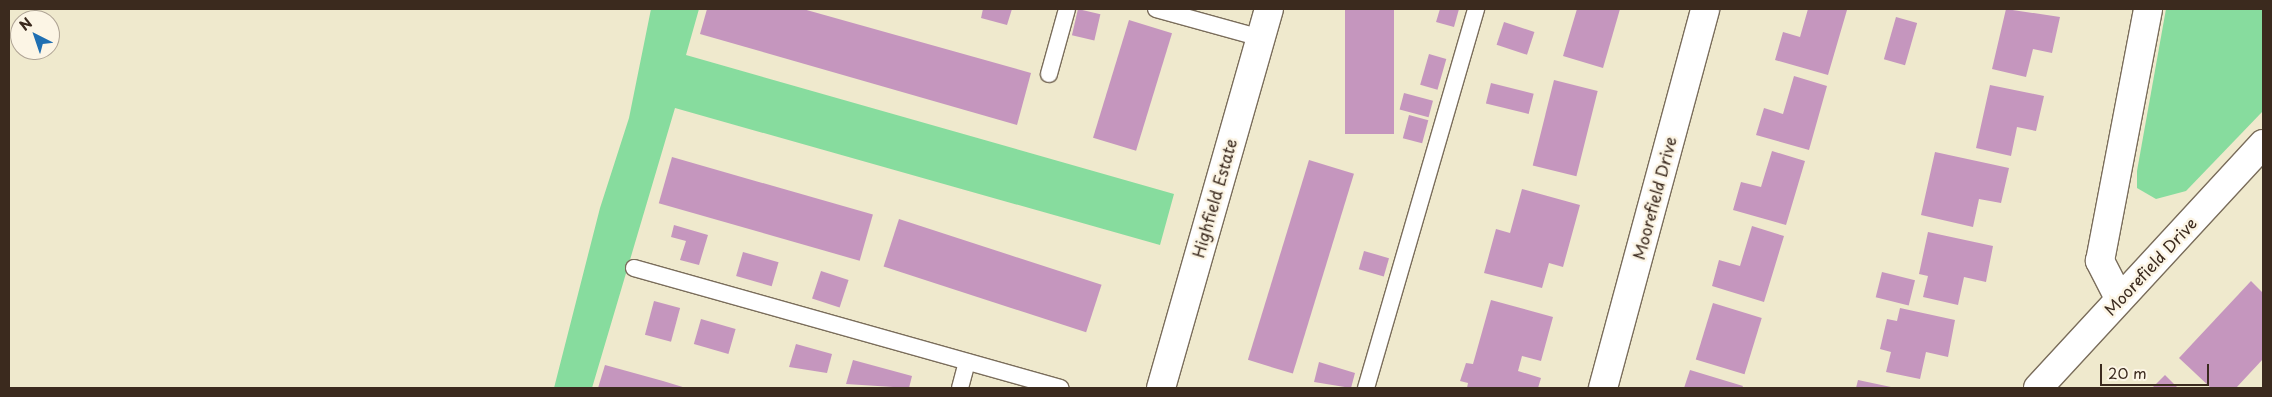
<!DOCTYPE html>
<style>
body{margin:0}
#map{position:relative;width:2272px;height:397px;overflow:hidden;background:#efe9cd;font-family:"Playpen Sans",sans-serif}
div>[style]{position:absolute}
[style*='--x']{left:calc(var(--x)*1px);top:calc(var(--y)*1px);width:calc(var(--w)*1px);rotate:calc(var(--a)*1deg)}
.green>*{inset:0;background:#87dc9e}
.building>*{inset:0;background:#c596be;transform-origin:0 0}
.roads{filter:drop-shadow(1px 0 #7a6d5b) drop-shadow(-1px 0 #7a6d5b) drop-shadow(0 1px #7a6d5b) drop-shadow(0 -1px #7a6d5b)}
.lane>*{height:16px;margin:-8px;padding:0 8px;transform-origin:8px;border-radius:8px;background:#fff}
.street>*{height:28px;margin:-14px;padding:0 14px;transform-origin:14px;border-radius:14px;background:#fff}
span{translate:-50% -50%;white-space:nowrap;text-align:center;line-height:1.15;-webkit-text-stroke:5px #fcf5e5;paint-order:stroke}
.street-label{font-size:16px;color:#3b2a1e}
.frame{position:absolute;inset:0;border:10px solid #3b2a1e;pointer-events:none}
.north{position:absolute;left:10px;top:10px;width:50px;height:50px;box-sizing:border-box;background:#fcf5e5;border:1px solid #afa495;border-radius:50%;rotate:319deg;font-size:14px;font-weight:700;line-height:20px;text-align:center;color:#3b2a1e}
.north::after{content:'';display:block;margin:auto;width:18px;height:22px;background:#1f6fb2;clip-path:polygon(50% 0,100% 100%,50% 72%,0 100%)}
.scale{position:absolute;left:2100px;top:364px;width:109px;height:22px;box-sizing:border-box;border:2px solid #3b2a1e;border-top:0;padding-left:6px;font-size:15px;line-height:18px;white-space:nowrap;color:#3b2a1e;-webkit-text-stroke:4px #fcf5e5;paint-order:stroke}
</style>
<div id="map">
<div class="green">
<i style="clip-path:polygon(651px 9px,699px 9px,686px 55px,1174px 194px,1160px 245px,675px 108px,592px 388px,554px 388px,600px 208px,629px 118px)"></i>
<i style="clip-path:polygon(2166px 9px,2263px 9px,2263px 111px,2186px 191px,2156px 199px,2137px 188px,2137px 171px)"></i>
</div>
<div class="building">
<i style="clip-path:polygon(707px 9px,803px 9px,1031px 73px,1017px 125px,700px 34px)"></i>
<i style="clip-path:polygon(983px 9px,1012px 9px,1007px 25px,981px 18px)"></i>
<i style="left:1078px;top:9px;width:23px;height:27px;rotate:13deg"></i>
<i style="left:1345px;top:9px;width:49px;height:125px"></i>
<i style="clip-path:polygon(1440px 9px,1459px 9px,1454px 27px,1436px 22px)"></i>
<i style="clip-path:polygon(1577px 9px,1620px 9px,1603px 68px,1563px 56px)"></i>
<i style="clip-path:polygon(1808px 9px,1847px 10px,1828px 75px,1775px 60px,1783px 32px,1800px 37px)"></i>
<i style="clip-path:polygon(2006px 9px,2060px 17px,2052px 53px,2033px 49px,2026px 77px,1992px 69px)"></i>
<i style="left:1896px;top:17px;width:22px;height:44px;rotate:16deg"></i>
<i style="left:1129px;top:20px;width:45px;height:123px;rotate:17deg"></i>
<i style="left:1504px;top:22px;width:32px;height:24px;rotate:18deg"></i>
<i style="left:1429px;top:54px;width:18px;height:32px;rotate:16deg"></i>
<i style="clip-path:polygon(1794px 76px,1827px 86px,1809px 150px,1756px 135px,1764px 108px,1783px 114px)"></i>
<i style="left:1554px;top:80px;width:45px;height:88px;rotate:14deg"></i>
<i style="left:1491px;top:83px;width:44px;height:21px;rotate:14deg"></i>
<i style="clip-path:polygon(1990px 85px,2044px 96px,2036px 131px,2017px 127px,2011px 156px,1976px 148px)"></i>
<i style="left:1404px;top:93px;width:30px;height:17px;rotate:15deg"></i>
<i style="left:1409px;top:115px;width:20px;height:24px;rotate:15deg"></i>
<i style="clip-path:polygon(1772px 151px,1805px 161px,1786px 225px,1733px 210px,1741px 182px,1761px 187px)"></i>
<i style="clip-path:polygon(1935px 152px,2009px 168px,2001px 203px,1979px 199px,1973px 227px,1921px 215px)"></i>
<i style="left:672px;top:157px;width:209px;height:48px;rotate:16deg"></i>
<i style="left:1309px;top:160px;width:47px;height:209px;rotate:17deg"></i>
<i style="clip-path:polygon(1522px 189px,1580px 205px,1563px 267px,1549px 263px,1542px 288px,1484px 273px,1496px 229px,1510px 233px)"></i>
<i style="left:899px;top:219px;width:213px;height:50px;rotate:18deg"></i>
<i style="clip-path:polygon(674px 225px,708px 235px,699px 265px,680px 260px,686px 241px,671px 237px)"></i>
<i style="clip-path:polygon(1752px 226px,1784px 236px,1764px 302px,1712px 286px,1719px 260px,1740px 266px)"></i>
<i style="clip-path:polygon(1928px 232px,1993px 246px,1986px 282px,1964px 277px,1958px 305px,1923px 297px,1928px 276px,1919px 274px)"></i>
<i style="left:1364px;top:251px;width:26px;height:19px;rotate:16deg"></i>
<i style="left:743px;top:252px;width:37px;height:25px;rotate:16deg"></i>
<i style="left:821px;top:271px;width:29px;height:29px;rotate:18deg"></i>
<i style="left:1882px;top:272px;width:34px;height:26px;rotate:14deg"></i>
<i style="clip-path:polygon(2251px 281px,2263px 293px,2263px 359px,2236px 388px,2211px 388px,2179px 358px)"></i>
<i style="clip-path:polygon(1491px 300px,1553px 317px,1541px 361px,1522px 356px,1518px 371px,1541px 378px,1538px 388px,1467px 388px,1468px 383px,1460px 381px,1466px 363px,1473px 364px)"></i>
<i style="left:654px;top:301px;width:27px;height:35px;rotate:15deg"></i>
<i style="left:1713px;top:303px;width:51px;height:59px;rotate:17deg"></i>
<i style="clip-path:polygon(1900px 308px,1955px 320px,1948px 357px,1926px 352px,1920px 379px,1886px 372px,1891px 352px,1880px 349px,1887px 319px,1897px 321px)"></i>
<i style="left:701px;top:319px;width:36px;height:26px;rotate:16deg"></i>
<i style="clip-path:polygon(796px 344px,832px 354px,827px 373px,789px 367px)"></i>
<i style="clip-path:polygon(853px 360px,912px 376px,909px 388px,846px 384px)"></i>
<i style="clip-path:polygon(1319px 362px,1355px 373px,1351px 388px,1314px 382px)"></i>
<i style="clip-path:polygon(605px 365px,663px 381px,686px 388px,598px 388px)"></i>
<i style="clip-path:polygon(1690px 370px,1743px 386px,1742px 388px,1684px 388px)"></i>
<i style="clip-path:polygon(2165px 375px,2178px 388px,2152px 388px)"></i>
<i style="clip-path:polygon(1858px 380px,1891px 387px,1891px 388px,1856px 388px)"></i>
</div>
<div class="roads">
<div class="lane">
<i style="--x:1156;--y:9;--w:109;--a:15.4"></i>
<i style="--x:1049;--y:74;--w:67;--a:-74.5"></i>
<i style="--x:634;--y:268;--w:443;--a:15.7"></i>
<i style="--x:960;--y:388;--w:27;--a:-75"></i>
<i style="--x:1366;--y:388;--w:395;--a:-73.8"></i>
</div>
<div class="street">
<i style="--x:2119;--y:298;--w:42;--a:-117.2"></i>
<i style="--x:2100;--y:261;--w:257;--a:-79.2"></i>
<i style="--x:1161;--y:388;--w:394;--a:-74.1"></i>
<i style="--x:1603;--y:388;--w:392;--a:-74.9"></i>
<i style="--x:2038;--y:388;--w:332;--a:-47.3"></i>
</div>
</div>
<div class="street-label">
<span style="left:1214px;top:198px;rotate:-74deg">Highfield Estate</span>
<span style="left:1654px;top:198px;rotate:-75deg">Moorefield Drive</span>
<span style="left:2150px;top:266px;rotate:-47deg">Moorefield Drive</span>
</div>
<div class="frame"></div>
<div class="north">N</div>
<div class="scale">20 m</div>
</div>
